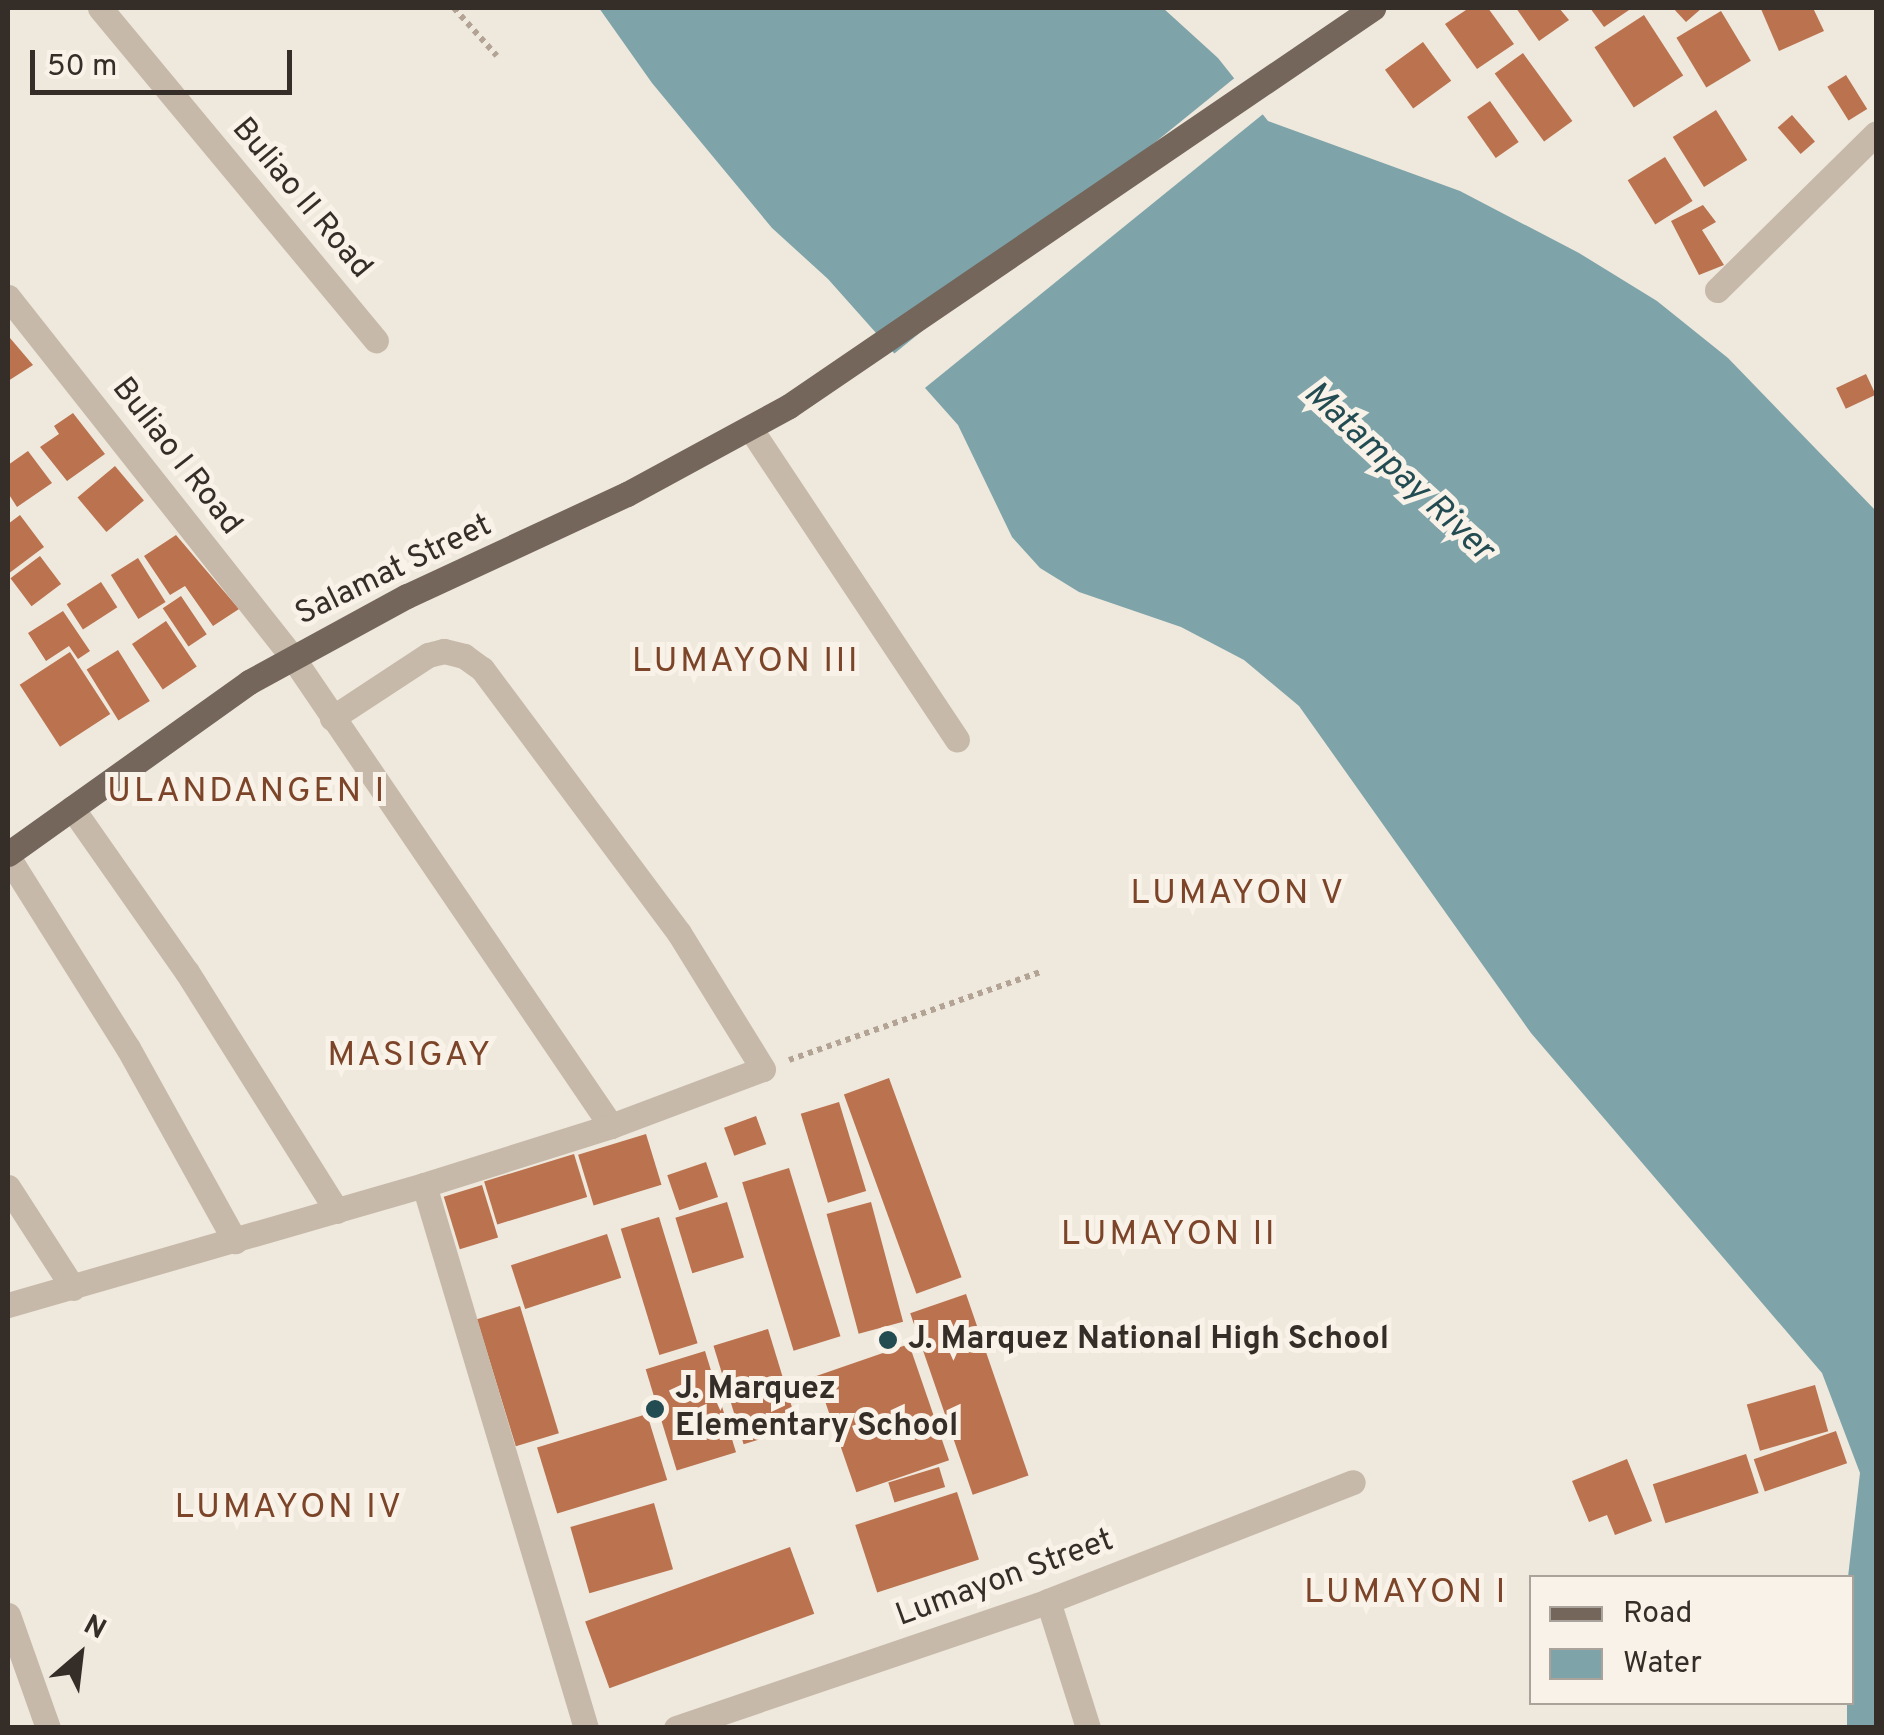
<!DOCTYPE html>
<style>
body{margin:0}
#map{position:relative;width:1884px;height:1735px;overflow:hidden;background:#efe8dc;font-family:Overpass,sans-serif}
div>[style]{position:absolute}
[style*='--x']{left:calc(var(--x)*1px);top:calc(var(--y)*1px);width:calc(var(--w)*1px);rotate:calc(var(--a)*1deg)}
.water>*{inset:0;background:#7ea4aa}
.pier>*{inset:0;background:#efe8dc;transform-origin:0 0}
.building>*{inset:0;background:#ba724f;transform-origin:0 0}
.path>*{height:6px;margin-top:-3px;transform-origin:0;background:repeating-linear-gradient(90deg,#b2a394 0 5px,transparent 0 10px)}
.minor>*{height:25px;margin:-12.5px;padding:0 12.5px;transform-origin:12.5px;border-radius:12.5px;background:#c6b9a9}
.primary>*{height:25px;margin:-12.5px;padding:0 12.5px;transform-origin:12.5px;border-radius:12.5px;background:#75665b}
.dots>*{width:28px;height:28px;translate:-50% -50%;box-sizing:border-box;border:5px solid #f8f2e8;border-radius:50%}
span{translate:-50% -50%;white-space:nowrap;text-align:center;line-height:1.15;-webkit-text-stroke:10px #f8f2e8;paint-order:stroke}
.street-label{font-size:32px;color:#342d28}
.poi-label{font-size:32px;color:#342d28;font-weight:700}
.left{translate:0 -50%;text-align:left}
.water-label{font-size:35px;color:#224b52;font-style:italic}
.neighbourhood-label{font-size:35px;color:#7c4429;letter-spacing:2.5px}
.frame{position:absolute;inset:0;border:10px solid #342d28;pointer-events:none}
.legend{position:absolute;left:1529px;top:1575px;width:325px;height:130px;box-sizing:border-box;background:#f8f2e8;border:2px solid #aaa39b;margin:0;padding:12px 18px;list-style:none;font-size:30px;color:#342d28}
.legend li{display:flex;align-items:center;gap:20px;height:50px}
.legend b{width:50px;border:2px solid #aaa39b}
.north{position:absolute;left:30px;top:1605px;width:100px;height:100px;-webkit-text-stroke:8px #f8f2e8;paint-order:stroke;rotate:28deg;font-size:28px;font-weight:700;line-height:40px;text-align:center;color:#342d28}
.north::after{content:'';display:block;margin:auto;width:35px;height:45px;background:#342d28;clip-path:polygon(50% 0,100% 100%,50% 72%,0 100%)}
.scale{position:absolute;left:30px;top:50px;width:262px;height:45px;box-sizing:border-box;border:5px solid #342d28;border-top:0;padding-left:12px;font-size:30px;line-height:35px;white-space:nowrap;color:#342d28;-webkit-text-stroke:8px #f8f2e8;paint-order:stroke}
</style>
<div id="map">
<div class="water">
<i style="clip-path:polygon(599px 8px,1163px 8px,1218px 58px,1268px 121px,1460px 191px,1579px 253px,1657px 301px,1728px 358px,1876px 511px,1876px 1727px,1847px 1727px,1847px 1703px,1852px 1702px,1852px 1578px,1848px 1577px,1860px 1473px,1822px 1373px,1531px 1033px,1299px 706px,1244px 660px,1181px 627px,1079px 592px,1040px 568px,1012px 537px,958px 425px,828px 279px,772px 228px,652px 83px)"></i>
</div>
<div class="pier">
<i style="left:1237px;top:76px;width:46px;height:450px;rotate:51deg"></i>
</div>
<div class="building">
<i style="clip-path:polygon(1469px 8px,1488px 8px,1514px 44px,1477px 69px,1445px 24px)"></i>
<i style="clip-path:polygon(1516px 8px,1559px 8px,1569px 20px,1539px 41px)"></i>
<i style="clip-path:polygon(1590px 8px,1632px 8px,1604px 27px)"></i>
<i style="clip-path:polygon(1673px 8px,1702px 8px,1686px 22px)"></i>
<i style="clip-path:polygon(1813px 8px,1824px 31px,1779px 51px,1761px 9px)"></i>
<i style="left:1721px;top:11px;width:58px;height:52px;rotate:59deg"></i>
<i style="left:1644px;top:15px;width:72px;height:59px;rotate:57deg"></i>
<i style="left:1423px;top:42px;width:48px;height:47px;rotate:54deg"></i>
<i style="left:1523px;top:53px;width:84px;height:35px;rotate:54deg"></i>
<i style="left:1846px;top:75px;width:40px;height:22px;rotate:58deg"></i>
<i style="left:1490px;top:101px;width:50px;height:28px;rotate:55deg"></i>
<i style="left:1716px;top:110px;width:59px;height:51px;rotate:58deg"></i>
<i style="left:1792px;top:115px;width:35px;height:19px;rotate:49deg"></i>
<i style="left:1665px;top:157px;width:52px;height:44px;rotate:58deg"></i>
<i style="clip-path:polygon(1703px 205px,1716px 222px,1702px 230px,1724px 265px,1699px 275px,1671px 221px)"></i>
<i style="clip-path:polygon(10px 338px,33px 365px,8px 381px,8px 339px)"></i>
<i style="left:1866px;top:374px;width:23px;height:33px;rotate:65deg"></i>
<i style="clip-path:polygon(73px 413px,105px 454px,67px 481px,40px 447px,59px 434px,54px 426px)"></i>
<i style="clip-path:polygon(28px 451px,52px 483px,17px 507px,8px 493px,8px 465px)"></i>
<i style="left:115px;top:466px;width:45px;height:49px;rotate:50deg"></i>
<i style="clip-path:polygon(20px 515px,44px 547px,8px 574px,8px 524px)"></i>
<i style="clip-path:polygon(176px 535px,239px 609px,213px 626px,185px 586px,170px 595px,144px 556px)"></i>
<i style="left:40px;top:556px;width:35px;height:37px;rotate:53deg"></i>
<i style="left:138px;top:558px;width:52px;height:32px;rotate:58deg"></i>
<i style="left:101px;top:582px;width:30px;height:41px;rotate:57deg"></i>
<i style="left:181px;top:596px;width:46px;height:22px;rotate:56deg"></i>
<i style="clip-path:polygon(63px 611px,90px 651px,78px 659px,69px 646px,46px 661px,28px 633px)"></i>
<i style="left:166px;top:621px;width:55px;height:41px;rotate:56deg"></i>
<i style="left:118px;top:650px;width:60px;height:37px;rotate:58deg"></i>
<i style="left:70px;top:652px;width:74px;height:60px;rotate:57deg"></i>
<i style="left:889px;top:1078px;width:212px;height:48px;rotate:70deg"></i>
<i style="left:839px;top:1102px;width:93px;height:40px;rotate:73deg"></i>
<i style="left:756px;top:1116px;width:30px;height:34px;rotate:70deg"></i>
<i style="left:646px;top:1134px;width:53px;height:71px;rotate:73deg"></i>
<i style="left:574px;top:1154px;width:45px;height:94px;rotate:73deg"></i>
<i style="left:706px;top:1162px;width:37px;height:41px;rotate:71deg"></i>
<i style="left:789px;top:1168px;width:176px;height:49px;rotate:73deg"></i>
<i style="left:482px;top:1185px;width:55px;height:40px;rotate:73deg"></i>
<i style="left:727px;top:1202px;width:58px;height:54px;rotate:73deg"></i>
<i style="left:871px;top:1202px;width:124px;height:46px;rotate:75deg"></i>
<i style="left:659px;top:1217px;width:132px;height:40px;rotate:73deg"></i>
<i style="left:607px;top:1234px;width:46px;height:101px;rotate:72deg"></i>
<i style="left:966px;top:1294px;width:192px;height:59px;rotate:71deg"></i>
<i style="left:520px;top:1306px;width:133px;height:45px;rotate:73deg"></i>
<i style="left:768px;top:1329px;width:103px;height:57px;rotate:73deg"></i>
<i style="left:909px;top:1344px;width:123px;height:98px;rotate:71deg"></i>
<i style="left:705px;top:1351px;width:106px;height:62px;rotate:73deg"></i>
<i style="left:1815px;top:1385px;width:48px;height:71px;rotate:74deg"></i>
<i style="left:647px;top:1414px;width:69px;height:115px;rotate:73deg"></i>
<i style="left:1836px;top:1431px;width:34px;height:87px;rotate:71deg"></i>
<i style="left:1746px;top:1454px;width:41px;height:98px;rotate:72deg"></i>
<i style="clip-path:polygon(1627px 1459px,1652px 1521px,1615px 1535px,1607px 1515px,1589px 1522px,1572px 1481px)"></i>
<i style="left:939px;top:1467px;width:21px;height:53px;rotate:73deg"></i>
<i style="left:957px;top:1492px;width:71px;height:107px;rotate:72deg"></i>
<i style="left:654px;top:1503px;width:69px;height:87px;rotate:74deg"></i>
<i style="left:790px;top:1547px;width:71px;height:218px;rotate:70deg"></i>
</div>
<div class="path">
<i style="--x:454;--y:8;--w:64;--a:48.1"></i>
<i style="--x:789;--y:1060;--w:269;--a:-19.3"></i>
</div>
<div class="minor">
<i style="--x:100;--y:8;--w:432;--a:50.3"></i>
<i style="--x:1717;--y:290;--w:223;--a:-44.6"></i>
<i style="--x:8;--y:297;--w:460;--a:51.7"></i>
<i style="--x:293;--y:658;--w:566;--a:55.8"></i>
<i style="--x:750;--y:428;--w:374;--a:56.4"></i>
<i style="--x:72;--y:808;--w:200;--a:55"></i>
<i style="--x:187;--y:972;--w:282;--a:57.9"></i>
<i style="--x:8;--y:857;--w:226;--a:57.9"></i>
<i style="--x:128;--y:1048;--w:221;--a:61"></i>
<i style="--x:424;--y:1185;--w:567;--a:73.39"></i>
<i style="--x:8;--y:1187;--w:120;--a:57.2"></i>
<i style="--x:8;--y:1305;--w:433;--a:-16.1"></i>
<i style="--x:424;--y:1185;--w:196;--a:-17.5"></i>
<i style="--x:611;--y:1126;--w:162;--a:-20.6"></i>
<i style="--x:763;--y:1069;--w:160;--a:-121.7"></i>
<i style="--x:679;--y:933;--w:329;--a:-126.7"></i>
<i style="--x:482;--y:669;--w:22;--a:-144"></i>
<i style="--x:464;--y:656;--w:21;--a:-166"></i>
<i style="--x:444;--y:651;--w:16;--a:166"></i>
<i style="--x:428;--y:655;--w:115;--a:146.7"></i>
<i style="--x:1048;--y:1601;--w:133;--a:72.5"></i>
<i style="--x:8;--y:1615;--w:120;--a:70.5"></i>
<i style="--x:676;--y:1728;--w:393;--a:-18.8"></i>
<i style="--x:1048;--y:1601;--w:327;--a:-21.3"></i>
</div>
<div class="primary">
<i style="--x:8;--y:854;--w:296;--a:-35.5"></i>
<i style="--x:249;--y:682;--w:180;--a:-28.6"></i>
<i style="--x:407;--y:596;--w:242;--a:-24.9"></i>
<i style="--x:627;--y:494;--w:184;--a:-28.5"></i>
<i style="--x:789;--y:406;--w:707;--a:-34.27"></i>
</div>
<div class="dots">
<i style="left:888px;top:1340px;background:#224b52"></i>
<i style="left:655px;top:1409px;background:#224b52"></i>
</div>
<div class="street-label">
<span style="left:301px;top:199px;rotate:50deg">Buliao II Road</span>
<span style="left:176px;top:457px;rotate:52deg">Buliao I Road</span>
<span style="left:394px;top:571px;rotate:-26deg">Salamat Street</span>
<span style="left:1005px;top:1579px;rotate:-20deg">Lumayon Street</span>
</div>
<div class="poi-label">
<span class="left" style="left:908px;top:1340px">J. Marquez National High School</span>
<span class="left" style="left:675px;top:1409px">J. Marquez<br>Elementary School</span>
</div>
<div class="water-label">
<span style="left:1398px;top:472px;rotate:43deg">Matampay River</span>
</div>
<div class="neighbourhood-label">
<span style="left:746px;top:662px">LUMAYON III</span>
<span style="left:247px;top:792px">ULANDANGEN I</span>
<span style="left:1238px;top:894px">LUMAYON V</span>
<span style="left:410px;top:1056px">MASIGAY</span>
<span style="left:1169px;top:1235px">LUMAYON II</span>
<span style="left:289px;top:1508px">LUMAYON IV</span>
<span style="left:1406px;top:1593px">LUMAYON I</span>
</div>
<div class="frame"></div>
<ul class="legend">
<li><b style="height:12px;background:#75665b"></b>Road</li>
<li><b style="height:28px;background:#7ea4aa"></b>Water</li>
</ul>
<div class="north">N</div>
<div class="scale">50 m</div>
</div>
